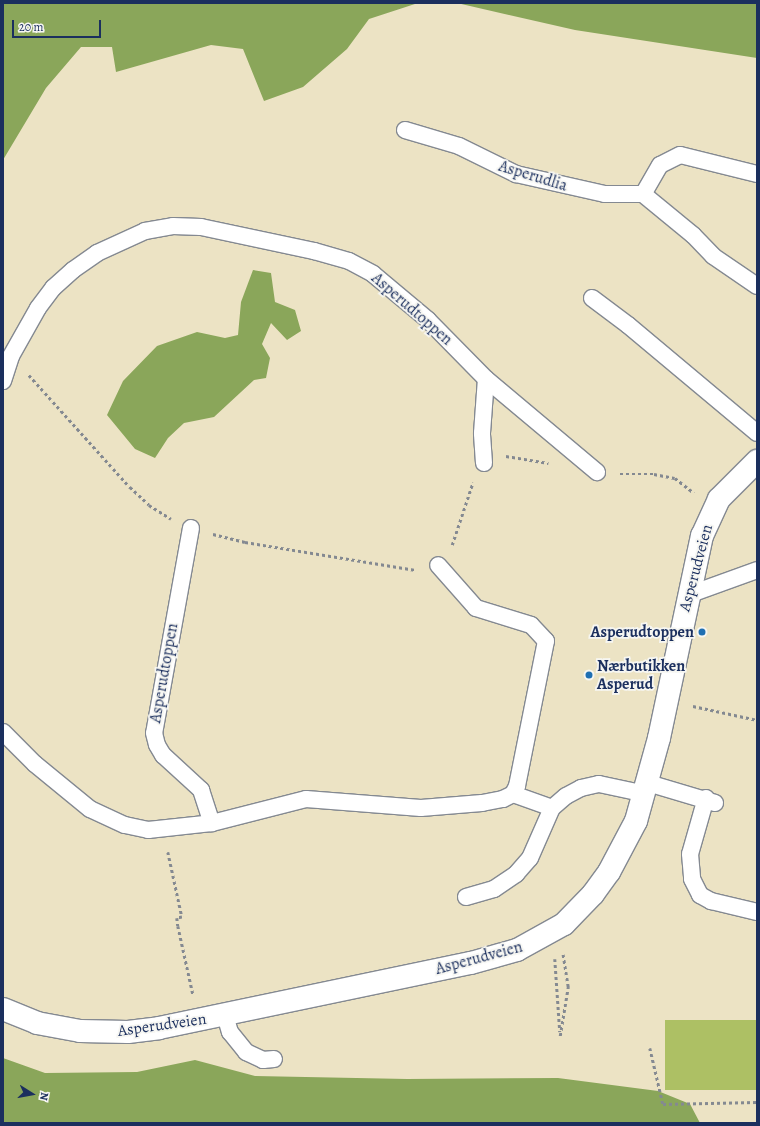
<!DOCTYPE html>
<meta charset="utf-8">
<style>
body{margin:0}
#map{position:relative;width:760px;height:1126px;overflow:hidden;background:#ece3c4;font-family:Alegreya,serif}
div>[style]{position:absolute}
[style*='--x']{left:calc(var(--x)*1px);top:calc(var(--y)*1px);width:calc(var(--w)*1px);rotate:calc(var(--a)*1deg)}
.green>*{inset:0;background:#adc064;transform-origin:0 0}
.forest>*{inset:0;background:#8aa65a}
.path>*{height:2.5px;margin-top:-1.25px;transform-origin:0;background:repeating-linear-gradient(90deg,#848991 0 3px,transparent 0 6px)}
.roads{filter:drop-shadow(1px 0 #848991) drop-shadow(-1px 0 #848991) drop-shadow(0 1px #848991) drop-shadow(0 -1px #848991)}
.service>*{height:16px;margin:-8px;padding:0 8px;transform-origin:8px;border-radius:8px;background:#fff}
.minor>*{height:22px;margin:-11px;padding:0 11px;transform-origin:11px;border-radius:11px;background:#fff}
.dots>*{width:11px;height:11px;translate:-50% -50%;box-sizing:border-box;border:2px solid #f6f6f2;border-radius:50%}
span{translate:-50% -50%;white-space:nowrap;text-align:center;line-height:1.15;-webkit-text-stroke:3.5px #f6f6f2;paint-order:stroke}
.street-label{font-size:16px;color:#1b2f5e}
.poi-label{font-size:16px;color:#1b2f5e;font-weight:700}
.right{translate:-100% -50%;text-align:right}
.left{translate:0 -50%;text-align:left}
.frame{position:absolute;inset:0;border:4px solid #1b2f5e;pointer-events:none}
.north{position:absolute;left:12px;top:1074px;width:40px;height:40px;-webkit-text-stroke:3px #f6f6f2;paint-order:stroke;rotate:101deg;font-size:11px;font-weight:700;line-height:16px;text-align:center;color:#1b2f5e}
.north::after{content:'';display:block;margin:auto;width:14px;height:18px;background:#1b2f5e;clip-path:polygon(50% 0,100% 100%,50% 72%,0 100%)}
.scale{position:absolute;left:12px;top:20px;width:89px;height:18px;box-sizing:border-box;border:2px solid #1b2f5e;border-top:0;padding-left:5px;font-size:12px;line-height:14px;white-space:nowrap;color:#1b2f5e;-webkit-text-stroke:3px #f6f6f2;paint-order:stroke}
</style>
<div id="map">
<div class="green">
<i style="left:665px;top:1020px;width:92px;height:70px"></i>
</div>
<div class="forest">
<i style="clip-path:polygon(3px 3px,418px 3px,369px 19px,347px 49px,303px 87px,264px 101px,243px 49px,211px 45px,116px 72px,112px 47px,81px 47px,46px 88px,3px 160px)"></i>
<i style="clip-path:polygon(457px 3px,757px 3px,757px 58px,575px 30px)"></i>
<i style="clip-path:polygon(253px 270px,271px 273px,275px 302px,295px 310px,301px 331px,287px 340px,271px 323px,262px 344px,270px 358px,266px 378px,254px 380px,214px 417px,184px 423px,168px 438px,155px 458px,135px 449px,107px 415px,123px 381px,157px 346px,197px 332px,225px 338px,238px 335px,241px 302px)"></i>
<i style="clip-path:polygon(3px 1058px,45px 1073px,137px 1072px,195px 1060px,255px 1076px,407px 1079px,558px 1078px,658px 1091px,690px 1104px,700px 1123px,3px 1123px)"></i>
</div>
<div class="path">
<i style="--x:29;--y:375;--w:151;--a:48"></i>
<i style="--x:130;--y:487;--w:26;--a:43"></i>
<i style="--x:149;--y:505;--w:26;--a:32"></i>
<i style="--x:506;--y:456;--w:43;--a:9.5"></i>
<i style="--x:620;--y:474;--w:34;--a:0"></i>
<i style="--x:654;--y:474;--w:21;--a:11"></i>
<i style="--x:675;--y:478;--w:24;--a:38"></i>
<i style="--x:213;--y:534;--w:33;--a:14"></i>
<i style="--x:245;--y:542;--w:173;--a:9.3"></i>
<i style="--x:452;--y:545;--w:66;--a:-71.6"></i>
<i style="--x:693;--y:706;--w:66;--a:12.3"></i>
<i style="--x:168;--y:852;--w:66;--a:77.8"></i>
<i style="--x:182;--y:917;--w:5;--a:169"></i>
<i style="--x:177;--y:918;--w:8;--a:83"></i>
<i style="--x:178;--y:926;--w:70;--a:77.6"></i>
<i style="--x:555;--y:959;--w:73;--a:86.1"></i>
<i style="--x:560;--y:1036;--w:50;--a:-80.7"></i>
<i style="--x:568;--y:987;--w:33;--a:-99"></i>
<i style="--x:650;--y:1048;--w:57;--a:76.9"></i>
<i style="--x:663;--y:1104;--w:94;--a:-1.2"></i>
</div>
<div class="roads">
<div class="service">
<i style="--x:405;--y:130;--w:56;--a:16.5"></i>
<i style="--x:459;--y:146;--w:64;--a:26.2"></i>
<i style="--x:516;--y:174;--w:91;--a:12.7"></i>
<i style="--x:605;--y:194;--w:38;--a:0"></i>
<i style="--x:757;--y:174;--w:79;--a:-166.1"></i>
<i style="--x:680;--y:155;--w:22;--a:153"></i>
<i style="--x:660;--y:165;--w:34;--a:120"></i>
<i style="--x:643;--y:194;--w:65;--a:39.4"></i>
<i style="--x:693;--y:235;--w:29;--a:46"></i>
<i style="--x:713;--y:256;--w:53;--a:34.3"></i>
<i style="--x:592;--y:298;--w:45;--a:36.9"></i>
<i style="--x:628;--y:325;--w:168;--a:39.9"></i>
<i style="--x:3;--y:381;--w:26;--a:-72"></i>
<i style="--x:11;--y:356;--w:55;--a:-60.6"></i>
<i style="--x:38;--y:308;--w:25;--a:-53"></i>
<i style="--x:53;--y:288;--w:27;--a:-42"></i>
<i style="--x:73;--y:270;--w:29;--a:-35"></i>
<i style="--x:97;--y:253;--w:53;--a:-24.6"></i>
<i style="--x:145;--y:231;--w:28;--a:-10"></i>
<i style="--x:173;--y:226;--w:28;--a:2"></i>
<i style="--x:201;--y:227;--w:116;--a:12"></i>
<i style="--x:314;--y:251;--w:36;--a:16"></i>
<i style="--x:349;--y:261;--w:27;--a:28"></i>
<i style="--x:373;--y:274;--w:72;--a:39.9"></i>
<i style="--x:428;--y:320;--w:83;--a:45.5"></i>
<i style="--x:486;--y:379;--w:145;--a:40"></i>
<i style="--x:484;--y:463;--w:30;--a:-94"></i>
<i style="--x:482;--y:433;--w:54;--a:-85.8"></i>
<i style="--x:191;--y:528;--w:208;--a:100.2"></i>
<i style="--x:154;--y:733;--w:12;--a:76"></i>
<i style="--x:157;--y:745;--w:12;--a:59"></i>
<i style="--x:163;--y:755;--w:52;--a:42.6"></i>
<i style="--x:201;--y:790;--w:35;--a:72"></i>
<i style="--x:688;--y:595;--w:73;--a:-19.9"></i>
<i style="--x:3;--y:732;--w:45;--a:45"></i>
<i style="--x:35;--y:764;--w:71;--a:39.3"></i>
<i style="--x:90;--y:809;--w:38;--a:25"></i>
<i style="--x:125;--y:825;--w:24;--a:12"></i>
<i style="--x:148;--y:830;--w:64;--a:-6.2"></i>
<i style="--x:212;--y:823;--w:97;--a:-14.3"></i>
<i style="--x:306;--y:799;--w:115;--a:4.5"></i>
<i style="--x:421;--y:808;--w:61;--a:-4.7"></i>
<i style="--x:482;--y:803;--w:21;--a:-11"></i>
<i style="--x:503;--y:799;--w:11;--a:-27"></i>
<i style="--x:513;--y:794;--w:9;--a:-63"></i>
<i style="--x:517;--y:786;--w:148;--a:-78.7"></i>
<i style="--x:546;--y:641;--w:22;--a:-133"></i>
<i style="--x:531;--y:625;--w:58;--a:-162.8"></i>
<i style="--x:476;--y:608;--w:57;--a:-131.5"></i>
<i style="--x:648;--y:783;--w:70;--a:16.6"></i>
<i style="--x:513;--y:794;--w:41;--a:19.7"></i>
<i style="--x:706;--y:798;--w:58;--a:105.9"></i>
<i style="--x:690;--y:854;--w:25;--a:85"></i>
<i style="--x:692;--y:879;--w:18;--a:63"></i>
<i style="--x:700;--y:895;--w:13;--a:29"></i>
<i style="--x:711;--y:901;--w:47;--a:13.4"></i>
<i style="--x:466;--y:897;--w:29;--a:-16"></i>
<i style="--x:494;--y:889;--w:27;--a:-34"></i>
<i style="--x:516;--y:874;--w:21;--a:-49"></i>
<i style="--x:530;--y:858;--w:55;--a:-66.3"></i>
<i style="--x:552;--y:808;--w:18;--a:-41"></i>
<i style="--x:566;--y:796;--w:17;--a:-28"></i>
<i style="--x:581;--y:788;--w:18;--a:-13"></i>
<i style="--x:599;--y:784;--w:48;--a:12"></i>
<i style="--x:225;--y:1015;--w:18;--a:74"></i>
<i style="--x:230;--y:1032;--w:26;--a:51"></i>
<i style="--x:246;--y:1052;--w:19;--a:25"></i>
<i style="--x:263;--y:1060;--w:11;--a:-5"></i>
</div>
<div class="minor">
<i style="--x:3;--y:1009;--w:37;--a:22"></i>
<i style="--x:37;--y:1023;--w:44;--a:10.5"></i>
<i style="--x:80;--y:1031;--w:48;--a:1.2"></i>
<i style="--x:128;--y:1032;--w:31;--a:-7"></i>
<i style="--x:159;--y:1028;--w:319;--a:-11.8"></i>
<i style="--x:471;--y:963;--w:48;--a:-15.8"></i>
<i style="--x:517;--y:950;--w:54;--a:-29"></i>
<i style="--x:564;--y:924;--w:42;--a:-46"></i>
<i style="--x:593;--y:894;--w:27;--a:-54"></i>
<i style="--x:609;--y:872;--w:58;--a:-62.1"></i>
<i style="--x:636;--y:821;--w:86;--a:-74.5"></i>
<i style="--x:659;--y:738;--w:207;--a:-78"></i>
<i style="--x:702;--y:536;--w:41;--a:-65.3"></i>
<i style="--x:719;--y:499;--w:54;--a:-45"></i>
</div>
</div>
<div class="dots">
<i style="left:702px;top:632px;background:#1f6fb2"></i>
<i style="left:589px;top:675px;background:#1f6fb2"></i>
</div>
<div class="street-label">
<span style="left:533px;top:176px;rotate:17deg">Asperudlia</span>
<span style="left:412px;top:309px;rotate:41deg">Asperudtoppen</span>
<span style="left:696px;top:568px;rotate:-75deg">Asperudveien</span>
<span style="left:164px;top:673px;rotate:-80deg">Asperudtoppen</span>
<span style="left:479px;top:958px;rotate:-15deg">Asperudveien</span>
<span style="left:162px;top:1025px;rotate:-8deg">Asperudveien</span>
</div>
<div class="poi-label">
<span class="right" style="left:694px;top:632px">Asperudtoppen</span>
<span class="left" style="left:597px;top:675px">Nærbutikken<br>Asperud</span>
</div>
<div class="frame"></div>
<div class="north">N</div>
<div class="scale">20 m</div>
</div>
